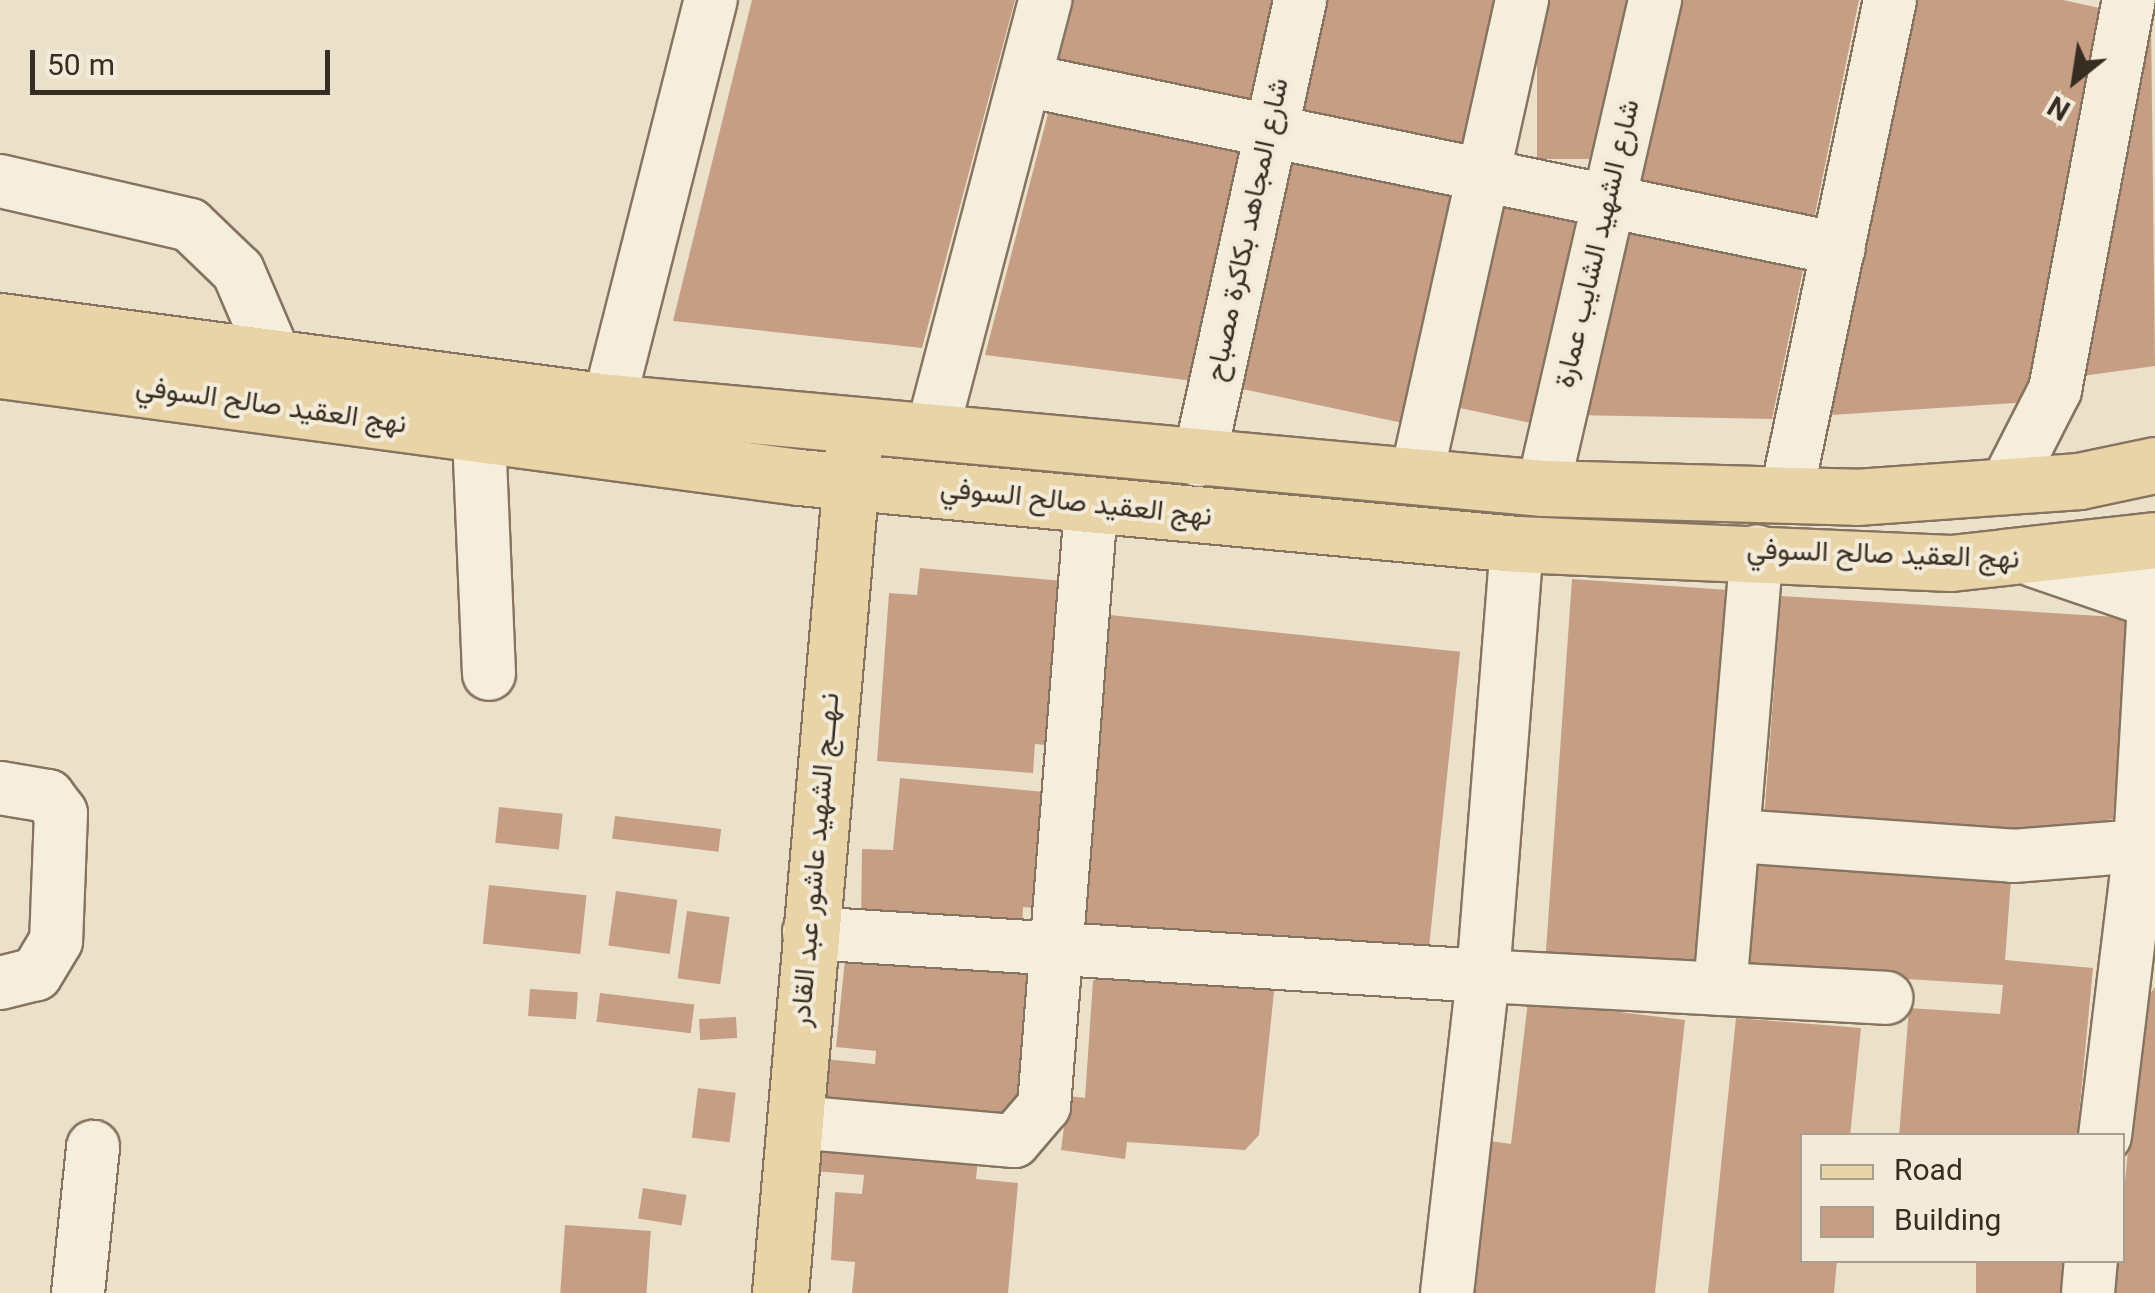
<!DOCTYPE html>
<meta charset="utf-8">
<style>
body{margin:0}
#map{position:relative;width:2155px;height:1293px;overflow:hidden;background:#ebe1ca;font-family:Georgia,Vazirmatn,serif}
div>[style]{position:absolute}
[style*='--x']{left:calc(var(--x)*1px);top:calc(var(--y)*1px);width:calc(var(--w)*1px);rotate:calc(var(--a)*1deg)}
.building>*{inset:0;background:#c59e84;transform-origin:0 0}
.roads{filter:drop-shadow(2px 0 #867460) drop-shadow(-2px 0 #867460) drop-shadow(0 2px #867460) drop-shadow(0 -2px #867460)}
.minor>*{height:52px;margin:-26px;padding:0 26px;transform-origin:26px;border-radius:26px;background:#f6eedd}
.major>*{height:55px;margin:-27.5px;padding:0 27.5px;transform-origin:27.5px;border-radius:27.5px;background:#e9d4a7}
span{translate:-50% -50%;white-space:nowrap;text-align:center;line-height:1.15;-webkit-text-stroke:8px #f3ebd9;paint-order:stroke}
.street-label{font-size:28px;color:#382d22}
.legend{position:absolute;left:1800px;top:1133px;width:325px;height:130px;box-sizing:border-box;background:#f3ebd9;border:2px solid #a89f90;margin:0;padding:12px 18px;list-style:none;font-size:30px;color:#382d22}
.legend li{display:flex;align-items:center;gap:20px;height:50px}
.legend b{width:50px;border:2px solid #a89f90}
.north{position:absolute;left:2025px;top:30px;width:100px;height:100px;-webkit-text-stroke:8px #f3ebd9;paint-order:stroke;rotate:210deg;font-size:28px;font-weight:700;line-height:40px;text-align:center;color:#382d22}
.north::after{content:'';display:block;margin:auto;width:35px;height:45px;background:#382d22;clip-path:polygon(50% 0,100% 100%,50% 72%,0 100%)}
.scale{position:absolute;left:30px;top:50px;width:300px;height:45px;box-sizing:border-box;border:5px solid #382d22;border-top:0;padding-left:12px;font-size:30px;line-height:35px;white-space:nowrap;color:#382d22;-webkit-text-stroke:8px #f3ebd9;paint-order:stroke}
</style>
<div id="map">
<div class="building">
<i style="clip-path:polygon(752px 0,1015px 0,922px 348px,673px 321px)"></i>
<i style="clip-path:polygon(1073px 0,1276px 0,1252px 101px,1057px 62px)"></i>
<i style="clip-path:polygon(1322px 0,1502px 0,1468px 148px,1298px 111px)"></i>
<i style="left:1537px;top:0;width:99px;height:159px"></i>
<i style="clip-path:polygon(1669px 0,1859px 0,1813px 224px,1628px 184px)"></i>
<i style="clip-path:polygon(1917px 0,2063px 0,2104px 9px,2030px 402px,1831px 415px)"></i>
<i style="clip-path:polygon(2151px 19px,2155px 366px,2082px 376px)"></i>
<i style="clip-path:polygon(1049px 110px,1240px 151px,1194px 381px,985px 355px)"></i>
<i style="left:1286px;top:160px;width:175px;height:233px;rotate:12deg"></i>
<i style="left:1491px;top:204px;width:96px;height:206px;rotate:12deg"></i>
<i style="clip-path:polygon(1617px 231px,1803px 270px,1772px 419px,1576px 415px)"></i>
<i style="clip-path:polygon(920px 568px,1074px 582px,1058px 746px,1035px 744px,1033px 773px,877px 761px,889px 593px,917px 595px)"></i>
<i style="left:1572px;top:579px;width:160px;height:376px;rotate:4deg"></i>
<i style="clip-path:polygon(1781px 596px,2132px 618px,2113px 819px,2012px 835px,1764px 819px)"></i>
<i style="left:1110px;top:615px;width:352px;height:310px;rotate:6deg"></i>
<i style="clip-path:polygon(900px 778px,1055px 793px,1044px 909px,1023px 907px,1022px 929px,861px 923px,862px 849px,893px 850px)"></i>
<i style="left:499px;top:807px;width:64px;height:36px;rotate:6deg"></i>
<i style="left:615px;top:816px;width:107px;height:23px;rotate:7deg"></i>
<i style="clip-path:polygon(1756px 865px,2011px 880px,2005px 960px,2093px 968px,2077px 1136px,1899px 1136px,1909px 1008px,2000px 1014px,2003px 985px,1746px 969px)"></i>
<i style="left:489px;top:885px;width:98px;height:59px;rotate:6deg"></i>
<i style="left:616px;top:891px;width:62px;height:55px;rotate:8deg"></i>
<i style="left:687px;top:911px;width:43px;height:68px;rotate:8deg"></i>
<i style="clip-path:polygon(846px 950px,1040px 958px,1022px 1142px,820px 1099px,824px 1059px,875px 1064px,876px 1051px,836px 1047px)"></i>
<i style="clip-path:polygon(1117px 962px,1276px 973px,1259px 1135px,1245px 1150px,1127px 1142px,1125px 1159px,1061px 1150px,1068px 1096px,1085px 1098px,1093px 981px)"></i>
<i style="clip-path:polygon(2155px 987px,2155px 1293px,2115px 1293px,2141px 1006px)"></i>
<i style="left:530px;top:989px;width:48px;height:27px;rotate:4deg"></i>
<i style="left:600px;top:993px;width:95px;height:29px;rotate:7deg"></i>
<i style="clip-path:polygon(1528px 1001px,1685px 1020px,1655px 1293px,1454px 1293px,1476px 1139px,1511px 1144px)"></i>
<i style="left:736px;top:1017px;width:21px;height:37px;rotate:87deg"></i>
<i style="clip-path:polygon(1736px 1018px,1861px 1028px,1850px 1136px,1802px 1136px,1802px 1260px,1837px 1260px,1834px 1293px,1708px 1293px)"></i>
<i style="left:698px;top:1088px;width:38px;height:50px;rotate:7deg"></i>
<i style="clip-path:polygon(817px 1132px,979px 1147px,976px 1179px,1018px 1183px,1008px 1293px,852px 1293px,855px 1262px,831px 1260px,835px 1192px,862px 1194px,864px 1175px,814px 1171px)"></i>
<i style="left:643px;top:1188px;width:44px;height:31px;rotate:9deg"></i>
<i style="left:565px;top:1225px;width:86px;height:68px;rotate:4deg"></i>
<i style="left:1976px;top:1260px;width:89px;height:33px"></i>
</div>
<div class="roads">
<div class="minor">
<i style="--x:1025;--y:80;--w:831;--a:11.73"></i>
<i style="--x:0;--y:181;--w:195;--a:13"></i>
<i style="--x:190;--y:225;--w:66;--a:43.8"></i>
<i style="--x:238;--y:271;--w:99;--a:66.8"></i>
<i style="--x:609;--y:402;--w:415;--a:-75.8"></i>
<i style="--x:932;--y:432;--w:447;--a:-75.3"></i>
<i style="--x:479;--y:435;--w:239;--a:87.6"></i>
<i style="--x:1199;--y:460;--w:471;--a:-77.6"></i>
<i style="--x:1416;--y:478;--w:490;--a:-77.5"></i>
<i style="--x:1543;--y:488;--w:501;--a:-77.07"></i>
<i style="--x:2005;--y:488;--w:110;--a:-63"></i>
<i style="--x:2055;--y:390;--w:397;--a:-79.3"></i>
<i style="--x:1786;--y:496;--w:507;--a:-78.16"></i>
<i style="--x:2035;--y:561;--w:127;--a:18.9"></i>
<i style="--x:0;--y:788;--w:49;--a:9.5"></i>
<i style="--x:48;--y:796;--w:21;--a:53"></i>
<i style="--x:61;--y:813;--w:128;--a:92.2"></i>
<i style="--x:56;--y:941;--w:39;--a:121"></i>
<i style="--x:36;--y:974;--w:37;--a:166"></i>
<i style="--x:1737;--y:836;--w:277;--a:4.1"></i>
<i style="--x:2013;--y:856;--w:127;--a:-4.5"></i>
<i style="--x:809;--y:933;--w:675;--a:3.65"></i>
<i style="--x:1483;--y:976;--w:433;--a:-85.5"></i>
<i style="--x:1720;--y:989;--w:439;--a:-85.2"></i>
<i style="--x:796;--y:1122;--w:219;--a:5"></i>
<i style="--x:1014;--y:1141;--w:46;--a:-49.4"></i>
<i style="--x:1044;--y:1106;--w:601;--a:-85.51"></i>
<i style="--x:2105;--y:1136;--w:292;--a:-83.1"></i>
<i style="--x:2140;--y:846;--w:245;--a:-86.7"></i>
<i style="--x:2154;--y:601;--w:57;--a:-102.1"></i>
<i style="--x:78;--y:1293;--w:147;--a:-84.1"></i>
<i style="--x:1447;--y:1293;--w:319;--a:-83.5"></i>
<i style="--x:1483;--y:976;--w:404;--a:3.1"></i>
<i style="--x:2088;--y:1293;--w:33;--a:-85"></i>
</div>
<div class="major">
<i style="--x:0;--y:321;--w:614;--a:7.58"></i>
<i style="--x:609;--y:402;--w:938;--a:5.26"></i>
<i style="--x:1543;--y:488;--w:313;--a:1.6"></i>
<i style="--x:1856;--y:497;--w:224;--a:-4.1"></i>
<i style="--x:2079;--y:481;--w:78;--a:-11.9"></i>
<i style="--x:0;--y:370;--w:806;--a:7.63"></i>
<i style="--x:799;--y:477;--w:721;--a:5.33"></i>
<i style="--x:1517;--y:544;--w:434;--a:2.5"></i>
<i style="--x:1951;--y:563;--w:205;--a:-6.4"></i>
<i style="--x:780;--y:1293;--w:852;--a:-85.02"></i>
</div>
</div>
<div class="street-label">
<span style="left:1249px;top:230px;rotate:-78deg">شارع المجاهد بكاكرة مصباح</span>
<span style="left:1599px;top:244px;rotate:-77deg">شارع الشهيد الشايب عمارة</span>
<span style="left:271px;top:407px;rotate:8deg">نهج العقيد صالح السوفي</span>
<span style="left:1076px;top:504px;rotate:6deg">نهج العقيد صالح السوفي</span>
<span style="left:1883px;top:556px;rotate:2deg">نهج العقيد صالح السوفي</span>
<span style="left:817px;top:860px;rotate:-85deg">نـهــج الشهيد عاشور عبد القادر</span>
</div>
<ul class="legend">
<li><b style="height:12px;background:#e9d4a7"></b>Road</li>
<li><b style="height:28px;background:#c59e84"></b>Building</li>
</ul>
<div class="north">N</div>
<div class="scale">50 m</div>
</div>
